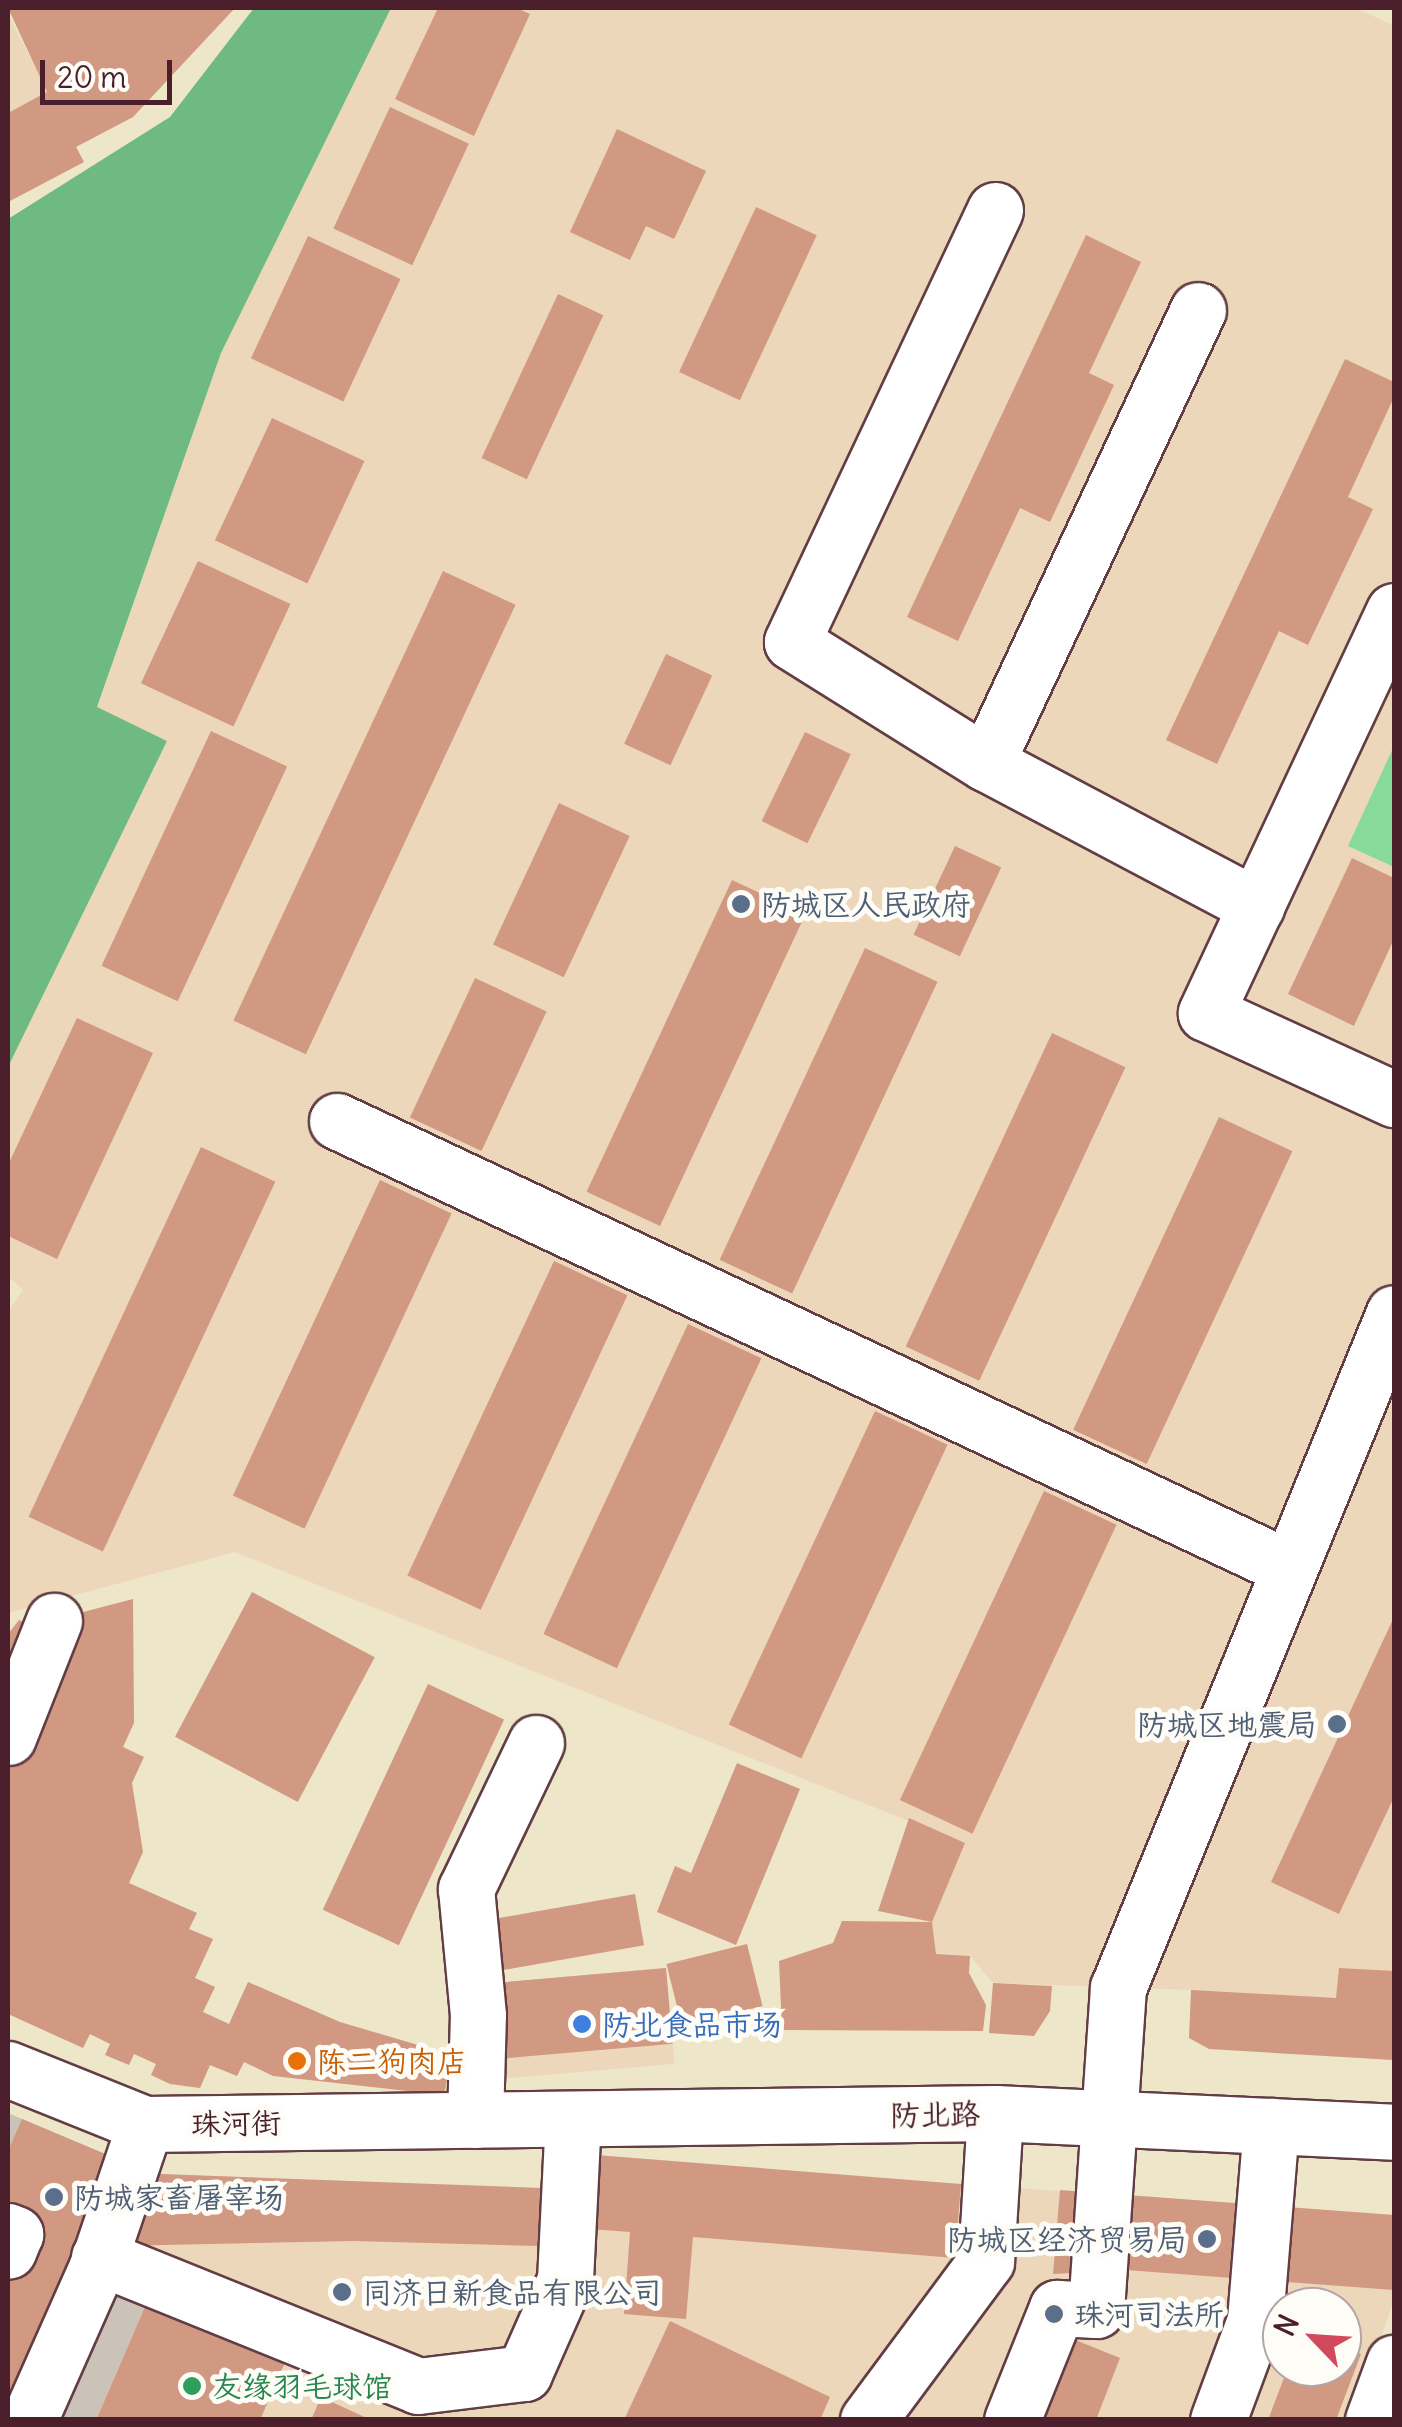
<!DOCTYPE html>
<meta charset="utf-8">
<style>
body{margin:0}
#map{position:relative;width:1402px;height:2427px;overflow:hidden;background:#ede6c9;font-family:Delius,"LXGW WenKai TC",sans-serif}
div>[style]{position:absolute}
[style*='--x']{left:calc(var(--x)*1px);top:calc(var(--y)*1px);width:calc(var(--w)*1px);rotate:calc(var(--a)*1deg)}
.built>*{inset:0;background:#ecd7ba;transform-origin:0 0}
.industrial>*{inset:0;background:#cbc2b8}
.green>*{inset:0;background:#88da9a}
.forest>*{inset:0;background:#6eba82}
.building>*{inset:0;background:#d19882;transform-origin:0 0}
.roads{filter:drop-shadow(2px 0 #623d43) drop-shadow(-2px 0 #623d43) drop-shadow(0 2px #623d43) drop-shadow(0 -2px #623d43)}
.minor>*{height:55px;margin:-27.5px;padding:0 27.5px;transform-origin:27.5px;border-radius:27.5px;background:#fff}
.dots>*{width:28px;height:28px;translate:-50% -50%;box-sizing:border-box;border:5px solid #fdfcf7;border-radius:50%}
span{translate:-50% -50%;white-space:nowrap;text-align:center;line-height:1.15;-webkit-text-stroke:10px #fdfcf7;paint-order:stroke}
.service-label{font-size:30px;color:#4e5e75}
.left{translate:0 -50%;text-align:left}
.right{translate:-100% -50%;text-align:right}
.shop-label{font-size:30px;color:#366cbe}
.food-label{font-size:30px;color:#c56008}
.street-label{font-size:30px;color:#4a1f2b}
.leisure-label{font-size:30px;color:#27864d}
.frame{position:absolute;inset:0;border:10px solid #4a1f2b;pointer-events:none}
.north{position:absolute;left:1262px;top:2287px;width:100px;height:100px;box-sizing:border-box;background:#fdfcf7;border:2px solid #b5a4a5;border-radius:50%;rotate:295deg;font-size:28px;font-weight:700;line-height:40px;text-align:center;color:#4a1f2b}
.north::after{content:'';display:block;margin:auto;width:35px;height:45px;background:#d1495b;clip-path:polygon(50% 0,100% 100%,50% 72%,0 100%)}
.scale{position:absolute;left:40px;top:60px;width:132px;height:45px;box-sizing:border-box;border:5px solid #4a1f2b;border-top:0;padding-left:12px;font-size:30px;line-height:35px;white-space:nowrap;color:#4a1f2b;-webkit-text-stroke:8px #fdfcf7;paint-order:stroke}
</style>
<div id="map">
<div class="built">
<i style="clip-path:polygon(391px 8px,1356px 8px,1394px 26px,1394px 2060px,1333px 2056px,1191px 1990px,993px 1983px,970px 1956px,936px 1954px,932px 1922px,964px 1843px,235px 1552px,8px 1613px,8px 1312px,23px 1290px,8px 1276px,8px 1067px,167px 741px,97px 708px,221px 353px)"></i>
<i style="clip-path:polygon(8px 14px,84px 162px,8px 202px)"></i>
<i style="left:666px;top:1968px;width:96px;height:177px;rotate:85deg"></i>
<i style="clip-path:polygon(evenodd,135px 2173px,592px 2192px,961px 2184px,1394px 2215px,1394px 2299px,1354px 2419px,8px 2420px,135px 2173px,1282px 2307px,1342px 2307px,1342px 2367px,1282px 2367px,1282px 2307px)"></i>
</div>
<div class="industrial">
<i style="clip-path:polygon(8px 2113px,117px 2159px,151px 2293px,96px 2419px,8px 2419px)"></i>
</div>
<div class="green">
<i style="clip-path:polygon(1394px 746px,1394px 867px,1348px 846px)"></i>
</div>
<div class="forest">
<i style="clip-path:polygon(254px 8px,391px 8px,221px 353px,97px 707px,167px 741px,8px 1067px,8px 219px,170px 117px)"></i>
</div>
<div class="building">
<i style="clip-path:polygon(8px 8px,235px 8px,133px 117px,76px 147px,84px 162px,8px 202px,8px 113px,47px 92px)"></i>
<i style="clip-path:polygon(438px 8px,516px 8px,530px 14px,474px 136px,395px 99px)"></i>
<i style="left:390px;top:107px;width:87px;height:134px;rotate:25deg"></i>
<i style="clip-path:polygon(617px 129px,706px 171px,674px 239px,646px 226px,630px 260px,570px 232px)"></i>
<i style="left:756px;top:207px;width:67px;height:182px;rotate:25deg"></i>
<i style="clip-path:polygon(1086px 235px,1141px 262px,1089px 373px,1114px 385px,1050px 522px,1020px 508px,958px 641px,907px 617px)"></i>
<i style="left:308px;top:236px;width:102px;height:135px;rotate:25deg"></i>
<i style="left:558px;top:294px;width:50px;height:181px;rotate:25deg"></i>
<i style="clip-path:polygon(1345px 359px,1394px 382px,1394px 397px,1348px 497px,1373px 509px,1308px 645px,1279px 631px,1217px 764px,1166px 740px)"></i>
<i style="left:272px;top:418px;width:102px;height:135px;rotate:25deg"></i>
<i style="left:198px;top:561px;width:102px;height:135px;rotate:25deg"></i>
<i style="left:443px;top:571px;width:80px;height:496px;rotate:25deg"></i>
<i style="left:666px;top:654px;width:51px;height:99px;rotate:25deg"></i>
<i style="left:211px;top:731px;width:84px;height:259px;rotate:25deg"></i>
<i style="left:805px;top:732px;width:51px;height:99px;rotate:26deg"></i>
<i style="left:559px;top:803px;width:78px;height:156px;rotate:25deg"></i>
<i style="left:955px;top:846px;width:51px;height:98px;rotate:25deg"></i>
<i style="clip-path:polygon(1352px 858px,1394px 878px,1394px 939px,1354px 1026px,1288px 994px)"></i>
<i style="left:732px;top:880px;width:81px;height:344px;rotate:25deg"></i>
<i style="left:865px;top:948px;width:80px;height:344px;rotate:25deg"></i>
<i style="left:475px;top:978px;width:79px;height:154px;rotate:25deg"></i>
<i style="clip-path:polygon(77px 1018px,153px 1053px,57px 1259px,8px 1236px,8px 1165px)"></i>
<i style="left:1052px;top:1033px;width:81px;height:346px;rotate:25deg"></i>
<i style="left:1219px;top:1117px;width:81px;height:345px;rotate:25deg"></i>
<i style="left:201px;top:1147px;width:82px;height:408px;rotate:25deg"></i>
<i style="left:380px;top:1180px;width:79px;height:348px;rotate:25deg"></i>
<i style="left:554px;top:1261px;width:81px;height:347px;rotate:25deg"></i>
<i style="left:688px;top:1324px;width:81px;height:342px;rotate:25deg"></i>
<i style="left:875px;top:1411px;width:80px;height:346px;rotate:25deg"></i>
<i style="left:1044px;top:1491px;width:80px;height:341px;rotate:25deg"></i>
<i style="left:252px;top:1592px;width:139px;height:164px;rotate:28deg"></i>
<i style="clip-path:polygon(133px 1599px,134px 1723px,123px 1747px,144px 1757px,132px 1783px,143px 1852px,129px 1883px,197px 1913px,189px 1929px,213px 1939px,195px 1978px,215px 1987px,203px 2012px,229px 2024px,248px 1982px,340px 2022px,452px 2055px,444px 2095px,273px 2076px,244px 2062px,237px 2076px,210px 2065px,200px 2088px,170px 2084px,151px 2075px,156px 2064px,134px 2054px,129px 2065px,105px 2055px,110px 2044px,90px 2034px,83px 2048px,8px 2014px,8px 1761px,64px 1617px)"></i>
<i style="clip-path:polygon(1394px 1617px,1394px 1797px,1339px 1914px,1271px 1882px)"></i>
<i style="clip-path:polygon(19px 1620px,43px 1631px,8px 1710px,8px 1634px)"></i>
<i style="left:428px;top:1684px;width:84px;height:249px;rotate:25deg"></i>
<i style="clip-path:polygon(737px 1763px,800px 1789px,736px 1945px,657px 1912px,675px 1866px,691px 1873px)"></i>
<i style="clip-path:polygon(909px 1818px,965px 1843px,932px 1922px,878px 1911px)"></i>
<i style="left:635px;top:1894px;width:52px;height:157px;rotate:80deg"></i>
<i style="clip-path:polygon(842px 1921px,932px 1922px,936px 1954px,970px 1956px,969px 1973px,986px 2005px,983px 2031px,782px 2030px,779px 1961px,833px 1943px)"></i>
<i style="left:747px;top:1944px;width:64px;height:83px;rotate:76deg"></i>
<i style="left:666px;top:1968px;width:76px;height:177px;rotate:85deg"></i>
<i style="clip-path:polygon(1339px 1968px,1394px 1971px,1394px 2060px,1209px 2049px,1189px 2038px,1191px 1990px,1336px 1998px)"></i>
<i style="clip-path:polygon(993px 1983px,1052px 1986px,1050px 2011px,1034px 2036px,989px 2033px)"></i>
<i style="clip-path:polygon(22px 2119px,117px 2159px,8px 2404px,8px 2280px,37px 2215px,8px 2202px,8px 2151px)"></i>
<i style="clip-path:polygon(596px 2155px,961px 2184px,955px 2258px,693px 2237px,686px 2319px,624px 2314px,630px 2232px,590px 2229px)"></i>
<i style="clip-path:polygon(135px 2173px,541px 2188px,540px 2246px,353px 2241px,116px 2246px)"></i>
<i style="clip-path:polygon(1060px 2190px,1394px 2215px,1394px 2290px,1126px 2270px,1053px 2274px)"></i>
<i style="clip-path:polygon(151px 2293px,289px 2353px,260px 2420px,96px 2420px)"></i>
<i style="clip-path:polygon(670px 2321px,830px 2397px,820px 2420px,624px 2420px)"></i>
<i style="clip-path:polygon(1063px 2335px,1120px 2358px,1096px 2420px,1029px 2420px)"></i>
<i style="clip-path:polygon(1342px 2347px,1361px 2354px,1336px 2420px,1268px 2420px,1288px 2367px,1342px 2367px)"></i>
<i style="clip-path:polygon(321px 2397px,371px 2420px,311px 2420px)"></i>
</div>
<div class="roads">
<div class="minor">
<i style="--x:995;--y:210;--w:477;--a:115.2"></i>
<i style="--x:792;--y:642;--w:229;--a:32"></i>
<i style="--x:986;--y:763;--w:306;--a:27.9"></i>
<i style="--x:1394;--y:611;--w:444;--a:115.1"></i>
<i style="--x:1206;--y:1013;--w:207;--a:24.6"></i>
<i style="--x:986;--y:763;--w:500;--a:-64.92"></i>
<i style="--x:337;--y:1121;--w:1052;--a:25.15"></i>
<i style="--x:8;--y:1737;--w:125;--a:-68.4"></i>
<i style="--x:8;--y:2069;--w:148;--a:21.9"></i>
<i style="--x:145;--y:2124;--w:850;--a:-0.74"></i>
<i style="--x:995;--y:2113;--w:399;--a:2.7"></i>
<i style="--x:475;--y:2120;--w:105;--a:-88.4"></i>
<i style="--x:478;--y:2015;--w:127;--a:-95.4"></i>
<i style="--x:466;--y:1889;--w:162;--a:-64.4"></i>
<i style="--x:8;--y:2231;--w:8;--a:23"></i>
<i style="--x:15;--y:2234;--w:18;--a:112"></i>
<i style="--x:99;--y:2257;--w:344;--a:22"></i>
<i style="--x:418;--y:2386;--w:107;--a:-7"></i>
<i style="--x:524;--y:2373;--w:102;--a:-66.2"></i>
<i style="--x:565;--y:2280;--w:161;--a:-87.2"></i>
<i style="--x:29;--y:2420;--w:165;--a:-66.1"></i>
<i style="--x:96;--y:2269;--w:153;--a:-71.3"></i>
<i style="--x:868;--y:2420;--w:198;--a:-53.4"></i>
<i style="--x:986;--y:2261;--w:148;--a:-86.5"></i>
<i style="--x:1012;--y:2420;--w:121;--a:-68.1"></i>
<i style="--x:1057;--y:2308;--w:39;--a:3"></i>
<i style="--x:1096;--y:2310;--w:323;--a:-86.1"></i>
<i style="--x:1118;--y:1988;--w:729;--a:-67.76"></i>
<i style="--x:1218;--y:2420;--w:107;--a:-69.7"></i>
<i style="--x:1255;--y:2320;--w:195;--a:-85.3"></i>
<i style="--x:1373;--y:2420;--w:61;--a:-69.8"></i>
</div>
</div>
<div class="dots">
<i style="left:741px;top:904px;background:#5c6f8a"></i>
<i style="left:1337px;top:1724px;background:#5c6f8a"></i>
<i style="left:582px;top:2024px;background:#3f7fe0"></i>
<i style="left:297px;top:2061px;background:#e8710a"></i>
<i style="left:54px;top:2197px;background:#5c6f8a"></i>
<i style="left:1207px;top:2239px;background:#5c6f8a"></i>
<i style="left:342px;top:2292px;background:#5c6f8a"></i>
<i style="left:1054px;top:2314px;background:#5c6f8a"></i>
<i style="left:192px;top:2386px;background:#2e9e5b"></i>
</div>
<div class="service-label">
<span class="left" style="left:761px;top:904px">防城区人民政府</span>
<span class="right" style="left:1317px;top:1724px">防城区地震局</span>
<span class="left" style="left:74px;top:2197px">防城家畜屠宰场</span>
<span class="right" style="left:1187px;top:2239px">防城区经济贸易局</span>
<span class="left" style="left:362px;top:2292px">同济日新食品有限公司</span>
<span class="left" style="left:1074px;top:2314px">珠河司法所</span>
</div>
<div class="shop-label">
<span class="left" style="left:602px;top:2024px">防北食品市场</span>
</div>
<div class="food-label">
<span class="left" style="left:317px;top:2061px">陈二狗肉店</span>
</div>
<div class="street-label">
<span style="left:935px;top:2114px;rotate:-1deg">防北路</span>
<span style="left:236px;top:2123px;rotate:-1deg">珠河街</span>
</div>
<div class="leisure-label">
<span class="left" style="left:212px;top:2386px">友缘羽毛球馆</span>
</div>
<div class="frame"></div>
<div class="north">N</div>
<div class="scale">20 m</div>
</div>
